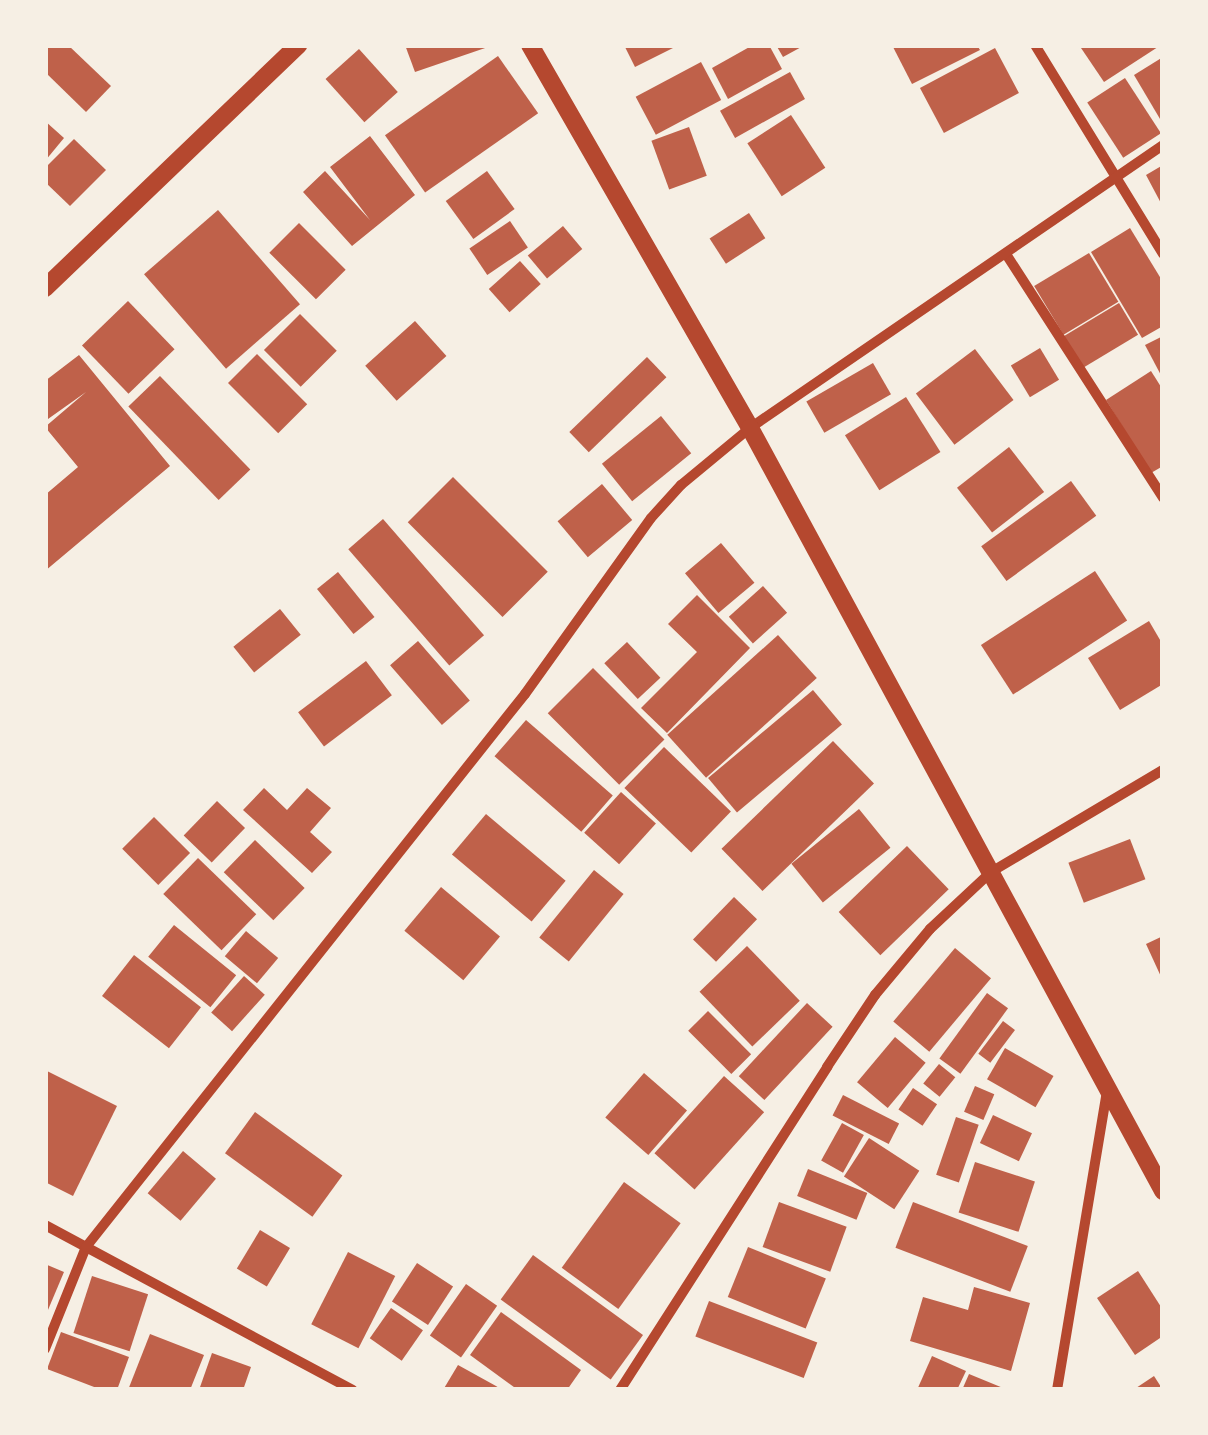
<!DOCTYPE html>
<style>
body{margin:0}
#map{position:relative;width:1208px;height:1435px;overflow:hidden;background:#f6efe4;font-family:"Fira Sans",sans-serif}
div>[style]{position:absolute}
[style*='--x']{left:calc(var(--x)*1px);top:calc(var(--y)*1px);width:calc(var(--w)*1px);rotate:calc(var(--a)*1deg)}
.building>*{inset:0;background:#bf614a;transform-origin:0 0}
.minor>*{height:10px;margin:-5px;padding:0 5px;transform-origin:5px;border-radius:5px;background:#b5482f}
.tertiary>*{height:18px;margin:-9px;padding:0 9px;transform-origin:9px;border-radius:9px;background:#b5482f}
span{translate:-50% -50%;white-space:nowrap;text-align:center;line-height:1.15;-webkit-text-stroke:10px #f6efe4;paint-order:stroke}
.frame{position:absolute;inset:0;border:48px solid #f6efe4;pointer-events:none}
</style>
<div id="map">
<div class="building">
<i style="clip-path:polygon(45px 45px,68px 45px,111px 86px,86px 112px,45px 72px)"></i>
<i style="clip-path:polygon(405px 45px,491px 45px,491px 46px,415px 72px)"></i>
<i style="clip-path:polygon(624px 45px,679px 45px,635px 67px)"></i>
<i style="clip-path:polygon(753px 45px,769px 45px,782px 69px,728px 99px,712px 68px)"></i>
<i style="clip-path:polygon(776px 45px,805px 45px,783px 57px)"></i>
<i style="clip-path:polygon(892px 45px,977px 45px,980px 50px,912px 84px)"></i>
<i style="clip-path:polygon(1079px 45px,1161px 45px,1104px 82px)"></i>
<i style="left:995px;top:48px;width:51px;height:85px;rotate:62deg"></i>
<i style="left:359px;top:49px;width:58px;height:45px;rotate:48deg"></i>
<i style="left:498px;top:56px;width:70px;height:138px;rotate:55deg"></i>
<i style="clip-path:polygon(1163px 57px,1163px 124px,1134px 75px)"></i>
<i style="left:701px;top:62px;width:43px;height:74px;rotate:62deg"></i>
<i style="left:790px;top:72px;width:31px;height:80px;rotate:61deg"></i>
<i style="left:1125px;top:78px;width:66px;height:45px;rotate:57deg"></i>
<i style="left:791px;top:115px;width:63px;height:52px;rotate:57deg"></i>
<i style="clip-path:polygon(45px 121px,64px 138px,45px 161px)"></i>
<i style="left:689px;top:127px;width:52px;height:40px;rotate:70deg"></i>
<i style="clip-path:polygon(370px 136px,415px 195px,352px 246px,303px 192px,325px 171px,370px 220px,330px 167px)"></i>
<i style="clip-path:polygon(74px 139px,106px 170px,70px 206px,45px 182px,45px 168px)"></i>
<i style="clip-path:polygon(1163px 165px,1163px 207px,1146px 175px)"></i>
<i style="left:487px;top:171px;width:47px;height:51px;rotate:54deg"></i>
<i style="left:218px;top:210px;width:125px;height:98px;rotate:49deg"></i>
<i style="left:749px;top:213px;width:30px;height:47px;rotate:57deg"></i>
<i style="left:510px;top:221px;width:32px;height:49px;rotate:56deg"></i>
<i style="left:299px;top:223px;width:66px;height:42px;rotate:45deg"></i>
<i style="left:563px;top:226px;width:30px;height:46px;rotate:50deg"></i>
<i style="clip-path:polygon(1130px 228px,1163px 282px,1163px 326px,1142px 338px,1091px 252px)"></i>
<i style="left:1089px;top:253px;width:57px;height:64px;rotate:59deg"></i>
<i style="left:520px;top:261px;width:31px;height:42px;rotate:48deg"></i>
<i style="left:128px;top:301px;width:67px;height:64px;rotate:46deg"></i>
<i style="left:1119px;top:303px;width:37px;height:65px;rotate:59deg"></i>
<i style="left:300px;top:314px;width:52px;height:51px;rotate:45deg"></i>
<i style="left:415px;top:321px;width:47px;height:67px;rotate:48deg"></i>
<i style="clip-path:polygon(1163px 336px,1163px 379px,1145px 345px)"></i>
<i style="left:1040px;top:348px;width:37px;height:34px;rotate:59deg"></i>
<i style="left:975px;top:349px;width:64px;height:74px;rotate:53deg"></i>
<i style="left:257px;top:354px;width:71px;height:41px;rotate:45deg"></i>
<i style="clip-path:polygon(79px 355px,170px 466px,45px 571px,45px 495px,78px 467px,45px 427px,86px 392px,48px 419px,45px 381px)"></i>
<i style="left:647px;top:357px;width:28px;height:108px;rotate:46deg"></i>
<i style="left:873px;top:363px;width:36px;height:77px;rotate:60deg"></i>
<i style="clip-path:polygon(1151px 371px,1163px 390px,1163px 466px,1151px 473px,1106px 400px)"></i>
<i style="left:160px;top:376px;width:130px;height:44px;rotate:46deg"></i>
<i style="left:906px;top:397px;width:65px;height:72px;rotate:58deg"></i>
<i style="left:661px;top:416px;width:48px;height:76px;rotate:51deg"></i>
<i style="left:1009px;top:447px;width:57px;height:66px;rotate:52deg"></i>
<i style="left:453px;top:477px;width:134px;height:64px;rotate:45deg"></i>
<i style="left:1071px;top:481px;width:43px;height:111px;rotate:54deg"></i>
<i style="left:602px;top:484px;width:47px;height:58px;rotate:50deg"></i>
<i style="left:383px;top:519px;width:154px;height:46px;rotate:49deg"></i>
<i style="left:721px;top:543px;width:52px;height:47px;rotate:50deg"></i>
<i style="left:1095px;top:571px;width:59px;height:136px;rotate:57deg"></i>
<i style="left:338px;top:572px;width:58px;height:27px;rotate:51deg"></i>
<i style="left:763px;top:586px;width:36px;height:46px;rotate:48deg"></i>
<i style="clip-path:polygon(697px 595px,750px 648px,667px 733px,641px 708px,697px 652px,668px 624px)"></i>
<i style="left:280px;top:609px;width:33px;height:60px;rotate:51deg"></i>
<i style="clip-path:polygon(1149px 621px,1163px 645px,1163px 684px,1120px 710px,1088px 658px)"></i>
<i style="left:778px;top:635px;width:58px;height:149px;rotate:48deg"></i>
<i style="left:418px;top:641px;width:79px;height:37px;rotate:49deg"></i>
<i style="left:627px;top:642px;width:49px;height:31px;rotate:47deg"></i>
<i style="left:366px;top:661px;width:43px;height:85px;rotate:53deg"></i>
<i style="left:593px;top:668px;width:101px;height:64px;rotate:45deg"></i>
<i style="left:813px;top:690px;width:45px;height:137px;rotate:50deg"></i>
<i style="left:526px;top:720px;width:115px;height:48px;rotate:41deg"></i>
<i style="left:833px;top:741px;width:59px;height:155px;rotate:46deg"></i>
<i style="left:664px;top:747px;width:93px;height:57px;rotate:44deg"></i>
<i style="clip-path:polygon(264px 788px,287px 810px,307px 788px,331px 808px,310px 832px,332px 852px,312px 873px,243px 810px)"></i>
<i style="left:621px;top:792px;width:47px;height:55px;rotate:42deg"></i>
<i style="left:217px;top:801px;width:39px;height:48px;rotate:44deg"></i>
<i style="left:859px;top:809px;width:50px;height:87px;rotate:51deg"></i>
<i style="left:486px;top:814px;width:104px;height:53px;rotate:40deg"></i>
<i style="left:154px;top:817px;width:51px;height:45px;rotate:45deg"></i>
<i style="left:1130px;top:839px;width:43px;height:66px;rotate:69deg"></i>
<i style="left:255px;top:840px;width:69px;height:45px;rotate:44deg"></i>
<i style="left:907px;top:846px;width:60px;height:95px;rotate:46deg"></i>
<i style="left:198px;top:858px;width:81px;height:50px;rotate:44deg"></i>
<i style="left:594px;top:870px;width:38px;height:87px;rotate:39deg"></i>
<i style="left:441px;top:887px;width:77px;height:57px;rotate:40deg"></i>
<i style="left:734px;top:897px;width:32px;height:59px;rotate:44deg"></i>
<i style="left:174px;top:925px;width:80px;height:41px;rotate:39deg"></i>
<i style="left:246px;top:931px;width:42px;height:33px;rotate:40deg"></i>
<i style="clip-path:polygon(1163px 936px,1163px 981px,1146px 944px)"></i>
<i style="left:747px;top:946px;width:76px;height:66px;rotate:46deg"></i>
<i style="left:955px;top:948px;width:47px;height:96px;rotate:40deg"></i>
<i style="left:134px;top:955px;width:85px;height:52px;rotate:38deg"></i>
<i style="left:244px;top:976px;width:28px;height:49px;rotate:42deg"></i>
<i style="left:987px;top:993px;width:26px;height:81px;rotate:36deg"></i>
<i style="left:807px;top:1003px;width:35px;height:100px;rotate:43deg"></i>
<i style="left:708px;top:1011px;width:61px;height:28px;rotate:45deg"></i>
<i style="left:1003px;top:1021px;width:15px;height:41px;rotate:37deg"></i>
<i style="left:895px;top:1037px;width:40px;height:59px;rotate:40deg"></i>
<i style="left:1005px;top:1048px;width:56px;height:36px;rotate:30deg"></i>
<i style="left:939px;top:1064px;width:21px;height:25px;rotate:39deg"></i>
<i style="clip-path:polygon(45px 1070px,117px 1106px,73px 1196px,45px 1182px)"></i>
<i style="left:644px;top:1073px;width:57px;height:59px;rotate:41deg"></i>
<i style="left:724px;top:1076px;width:54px;height:104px;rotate:42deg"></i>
<i style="left:975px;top:1086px;width:21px;height:28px;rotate:23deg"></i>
<i style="left:913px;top:1088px;width:29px;height:26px;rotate:34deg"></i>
<i style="left:843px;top:1095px;width:63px;height:23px;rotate:27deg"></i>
<i style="left:255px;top:1112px;width:108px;height:51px;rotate:36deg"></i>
<i style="left:993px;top:1115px;width:43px;height:31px;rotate:25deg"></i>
<i style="left:956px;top:1117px;width:24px;height:61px;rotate:19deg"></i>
<i style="left:842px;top:1123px;width:25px;height:43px;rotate:29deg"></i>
<i style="left:869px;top:1138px;width:60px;height:46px;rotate:33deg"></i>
<i style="left:183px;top:1151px;width:43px;height:55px;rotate:40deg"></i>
<i style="left:975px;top:1162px;width:63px;height:53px;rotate:18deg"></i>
<i style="left:808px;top:1169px;width:64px;height:29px;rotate:22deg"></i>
<i style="left:624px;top:1182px;width:70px;height:106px;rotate:36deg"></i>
<i style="left:779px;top:1202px;width:72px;height:48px;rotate:20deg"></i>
<i style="left:913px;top:1202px;width:123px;height:49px;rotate:21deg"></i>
<i style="left:260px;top:1230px;width:35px;height:45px;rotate:31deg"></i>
<i style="left:748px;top:1247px;width:84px;height:54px;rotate:22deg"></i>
<i style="left:348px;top:1252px;width:53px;height:81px;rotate:27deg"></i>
<i style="left:533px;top:1255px;width:136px;height:55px;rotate:36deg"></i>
<i style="left:417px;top:1263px;width:43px;height:46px;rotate:33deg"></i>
<i style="clip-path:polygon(45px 1264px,64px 1272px,45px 1317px)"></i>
<i style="clip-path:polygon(1138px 1271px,1163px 1310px,1163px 1336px,1135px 1355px,1097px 1298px)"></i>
<i style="left:92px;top:1276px;width:59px;height:60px;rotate:18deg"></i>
<i style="left:466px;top:1284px;width:38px;height:63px;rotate:35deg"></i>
<i style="clip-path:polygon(974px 1287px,1030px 1303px,1011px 1371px,910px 1341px,923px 1297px,968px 1310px)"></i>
<i style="left:709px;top:1301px;width:116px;height:38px;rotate:21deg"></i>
<i style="left:391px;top:1308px;width:39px;height:37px;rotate:35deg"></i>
<i style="clip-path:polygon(501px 1312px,581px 1370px,567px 1390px,518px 1390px,470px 1355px)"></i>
<i style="clip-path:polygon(61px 1332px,129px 1357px,117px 1390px,102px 1390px,47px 1369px)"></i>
<i style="clip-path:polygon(150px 1334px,204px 1355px,190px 1390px,128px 1390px)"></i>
<i style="clip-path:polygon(212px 1353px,251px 1367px,243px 1390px,199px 1390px)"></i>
<i style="clip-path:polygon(932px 1356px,966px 1371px,957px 1390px,917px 1390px)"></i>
<i style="clip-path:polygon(458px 1365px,496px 1386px,502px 1390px,443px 1390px)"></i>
<i style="clip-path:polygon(969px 1374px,1008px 1390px,962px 1390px)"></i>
<i style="clip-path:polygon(1154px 1376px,1163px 1390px,1133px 1390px)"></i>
</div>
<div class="minor">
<i style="--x:1035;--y:45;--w:245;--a:58.5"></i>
<i style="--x:1006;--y:254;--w:290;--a:57.2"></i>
<i style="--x:45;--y:1225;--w:349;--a:28.2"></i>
<i style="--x:45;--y:1349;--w:110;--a:-68.1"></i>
<i style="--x:86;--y:1247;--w:706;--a:-51.56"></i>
<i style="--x:525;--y:694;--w:216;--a:-54.4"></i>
<i style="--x:651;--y:518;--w:45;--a:-47.7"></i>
<i style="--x:681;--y:485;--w:89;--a:-39.6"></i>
<i style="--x:750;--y:428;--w:501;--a:-34.42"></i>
<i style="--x:620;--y:1390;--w:384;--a:-57.3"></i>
<i style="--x:827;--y:1067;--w:87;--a:-56.3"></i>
<i style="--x:875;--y:995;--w:86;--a:-50.2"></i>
<i style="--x:930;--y:929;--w:83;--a:-43.1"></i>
<i style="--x:991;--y:872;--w:200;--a:-30.7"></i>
<i style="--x:1057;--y:1390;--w:303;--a:-80.5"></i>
</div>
<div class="tertiary">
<i style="--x:530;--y:45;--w:442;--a:60.1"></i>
<i style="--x:750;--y:428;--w:868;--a:61.57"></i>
<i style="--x:45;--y:288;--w:351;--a:-43.8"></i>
</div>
<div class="frame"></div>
</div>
